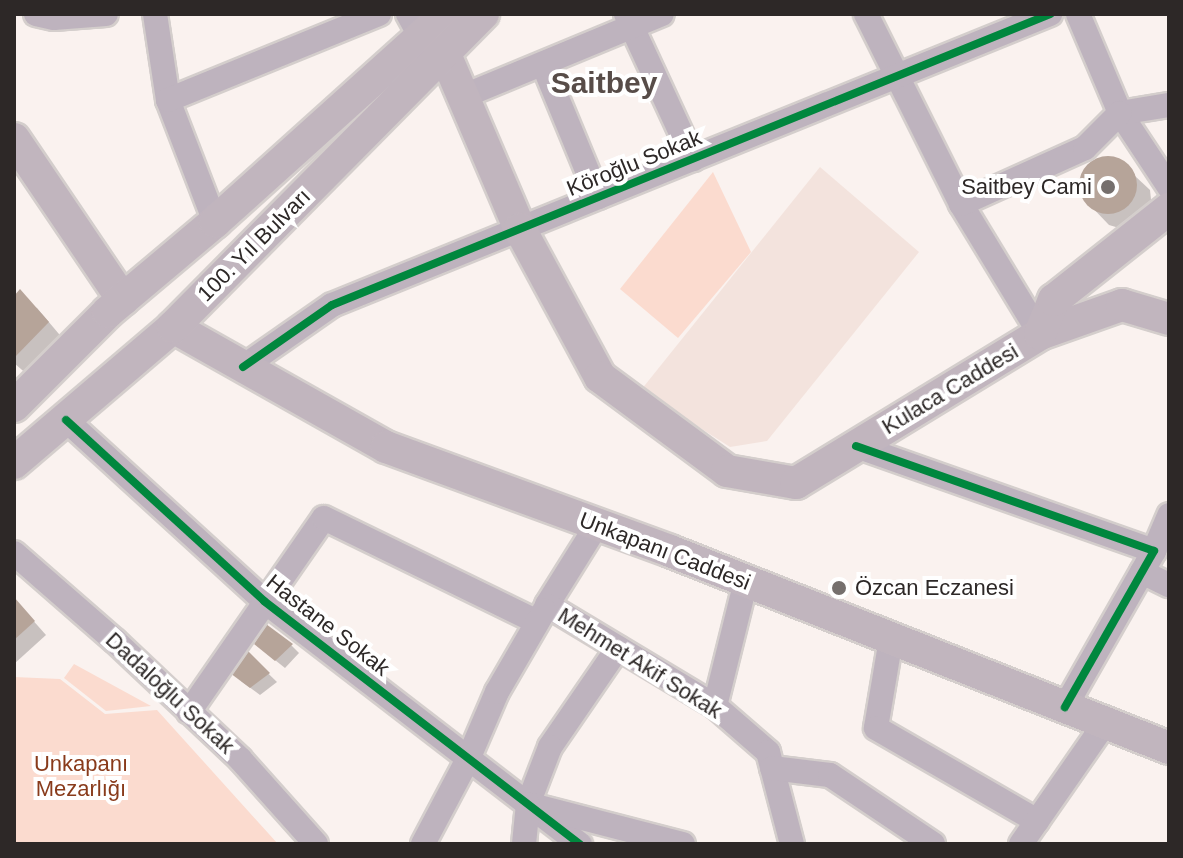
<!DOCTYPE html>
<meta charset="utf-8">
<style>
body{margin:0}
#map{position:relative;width:1183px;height:858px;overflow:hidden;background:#faf2ef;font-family:Arial,sans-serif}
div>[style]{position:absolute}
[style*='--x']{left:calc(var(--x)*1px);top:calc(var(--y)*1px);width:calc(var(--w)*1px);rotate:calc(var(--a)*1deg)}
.built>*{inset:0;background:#f3e3dd}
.green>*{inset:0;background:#fbdbcf}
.shadow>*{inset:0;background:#0003}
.building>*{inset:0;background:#b6a499}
.round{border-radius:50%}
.roads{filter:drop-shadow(2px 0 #d4cecc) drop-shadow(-2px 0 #d4cecc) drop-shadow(0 2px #d4cecc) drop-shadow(0 -2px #d4cecc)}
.minor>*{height:24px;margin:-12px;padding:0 12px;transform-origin:12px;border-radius:12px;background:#beb3be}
.major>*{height:32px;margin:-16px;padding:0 16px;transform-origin:16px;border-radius:16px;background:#c1b5be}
.cycleway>*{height:8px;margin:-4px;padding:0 4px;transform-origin:4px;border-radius:4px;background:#00873e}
.dots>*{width:22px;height:22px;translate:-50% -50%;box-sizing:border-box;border:4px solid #fff;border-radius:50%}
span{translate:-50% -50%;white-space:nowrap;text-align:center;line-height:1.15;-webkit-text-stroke:8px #fff;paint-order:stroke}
.street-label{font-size:22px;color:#2d2827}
.poi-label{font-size:22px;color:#2d2827}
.right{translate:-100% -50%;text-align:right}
.left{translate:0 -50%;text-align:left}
.park-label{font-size:22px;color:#893b1b}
.district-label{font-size:30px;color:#574c48;font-weight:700}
.frame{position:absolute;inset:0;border:16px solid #2d2827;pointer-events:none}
</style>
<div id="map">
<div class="built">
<i style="clip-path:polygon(820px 167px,919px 252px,767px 441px,730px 447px,641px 390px)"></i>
</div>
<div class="green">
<i style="clip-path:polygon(713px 172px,751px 252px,678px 338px,620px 289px)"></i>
<i style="clip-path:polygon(74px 664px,151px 706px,106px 711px,64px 678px)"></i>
<i style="clip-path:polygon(14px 677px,60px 679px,105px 714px,157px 710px,278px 844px,14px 844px)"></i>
</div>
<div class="shadow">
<i style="clip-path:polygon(1109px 158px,1118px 160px,1150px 190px,1152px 209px,1126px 230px,1109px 225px,1086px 201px,1081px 184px,1093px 162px)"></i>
<i style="clip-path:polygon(14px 299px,37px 308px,64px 340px,29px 376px,14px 363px)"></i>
<i style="clip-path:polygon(14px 599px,46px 635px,14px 664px)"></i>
<i style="clip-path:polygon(291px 645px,299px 653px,285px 668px,265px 652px)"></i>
<i style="clip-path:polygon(248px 654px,277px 682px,260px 695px,241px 681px)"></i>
</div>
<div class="building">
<i class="round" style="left:1079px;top:156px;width:58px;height:58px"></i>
<i style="clip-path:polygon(20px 289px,49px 322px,14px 358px,14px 296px)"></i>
<i style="clip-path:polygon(14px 597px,35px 621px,14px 640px)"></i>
<i style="clip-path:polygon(266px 624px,293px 644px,275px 661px,254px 644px)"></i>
<i style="clip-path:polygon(248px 651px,270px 673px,250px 688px,230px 673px)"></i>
</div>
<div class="roads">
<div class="minor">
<i style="--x:36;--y:14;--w:18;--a:13"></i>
<i style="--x:54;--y:18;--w:52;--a:-4.4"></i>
<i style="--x:155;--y:14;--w:87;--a:81.4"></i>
<i style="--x:168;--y:100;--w:131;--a:68.9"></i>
<i style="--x:408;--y:14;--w:25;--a:61"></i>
<i style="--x:626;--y:14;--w:160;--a:65.2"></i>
<i style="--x:866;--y:14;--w:212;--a:63.4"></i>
<i style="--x:961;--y:204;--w:152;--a:58.7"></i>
<i style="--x:1078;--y:14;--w:108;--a:67"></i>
<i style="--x:1120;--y:113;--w:89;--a:56.5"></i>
<i style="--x:543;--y:64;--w:144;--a:67.5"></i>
<i style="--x:464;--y:96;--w:214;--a:-22.5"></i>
<i style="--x:168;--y:100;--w:228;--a:-22.2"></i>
<i style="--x:1120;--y:113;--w:50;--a:-9.3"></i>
<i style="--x:961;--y:204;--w:136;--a:-24.3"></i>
<i style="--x:1085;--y:148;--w:49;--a:-45"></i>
<i style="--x:243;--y:367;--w:108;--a:-34.9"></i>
<i style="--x:332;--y:305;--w:775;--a:-22.06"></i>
<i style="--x:66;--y:420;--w:268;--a:42.4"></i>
<i style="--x:264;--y:601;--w:399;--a:37.6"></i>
<i style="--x:856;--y:446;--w:316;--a:19.4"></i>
<i style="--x:1154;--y:551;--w:180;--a:119.7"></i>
<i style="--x:597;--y:525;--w:94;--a:122"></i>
<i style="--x:547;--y:605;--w:196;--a:31"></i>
<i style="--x:715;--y:706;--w:70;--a:41"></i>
<i style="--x:768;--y:752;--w:95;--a:75.4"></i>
<i style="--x:1154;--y:551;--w:39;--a:-67"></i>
<i style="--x:14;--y:553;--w:134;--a:41.1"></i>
<i style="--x:115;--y:641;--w:172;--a:43.3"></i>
<i style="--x:240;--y:759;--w:114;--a:48.2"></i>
<i style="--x:1142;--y:572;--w:30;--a:26"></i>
<i style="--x:891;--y:639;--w:90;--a:99.6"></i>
<i style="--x:876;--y:728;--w:186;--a:30"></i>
<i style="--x:618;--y:648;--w:120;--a:124.5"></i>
<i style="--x:550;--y:747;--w:61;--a:111.1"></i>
<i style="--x:528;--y:804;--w:160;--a:14.5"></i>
<i style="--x:715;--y:706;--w:129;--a:-76.1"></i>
<i style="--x:189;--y:712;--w:236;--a:-55.2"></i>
<i style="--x:324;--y:518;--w:237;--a:26"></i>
<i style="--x:772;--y:768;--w:58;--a:6.9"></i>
<i style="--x:830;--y:775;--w:124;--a:33.8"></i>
<i style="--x:423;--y:844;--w:98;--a:-62.1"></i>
<i style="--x:469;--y:757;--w:71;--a:-66.7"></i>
<i style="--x:497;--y:692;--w:94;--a:-59.9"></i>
<i style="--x:524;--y:844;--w:40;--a:-84.3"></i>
<i style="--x:1021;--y:844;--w:147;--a:-55.2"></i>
</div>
<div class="major">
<i style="--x:444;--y:52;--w:193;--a:66.8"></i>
<i style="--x:520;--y:229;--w:168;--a:61.6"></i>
<i style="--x:600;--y:377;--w:158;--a:36.5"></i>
<i style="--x:727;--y:471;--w:70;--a:9.9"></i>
<i style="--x:796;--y:483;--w:286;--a:-31.4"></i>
<i style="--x:1040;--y:334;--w:87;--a:-19.5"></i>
<i style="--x:1122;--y:305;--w:49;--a:16.6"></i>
<i style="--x:14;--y:139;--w:194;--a:55.9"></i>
<i style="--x:173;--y:327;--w:244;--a:29.4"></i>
<i style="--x:386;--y:447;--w:302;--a:20.1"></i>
<i style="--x:670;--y:551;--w:536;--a:21.54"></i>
<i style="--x:1040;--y:334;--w:37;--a:-68"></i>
<i style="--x:1054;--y:300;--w:147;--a:-38.4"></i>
<i style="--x:14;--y:406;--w:133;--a:-45"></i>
<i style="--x:108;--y:312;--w:140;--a:-40.1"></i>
<i style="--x:215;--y:222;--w:311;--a:-42"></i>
<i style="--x:14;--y:463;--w:209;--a:-40.5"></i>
<i style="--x:173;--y:327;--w:441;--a:-45.3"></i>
</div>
</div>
<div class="cycleway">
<i style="--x:243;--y:367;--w:108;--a:-34.9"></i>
<i style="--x:332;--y:305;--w:775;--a:-22.06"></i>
<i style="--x:66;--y:420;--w:268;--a:42.4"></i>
<i style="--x:264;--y:601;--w:399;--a:37.6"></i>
<i style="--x:856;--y:446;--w:316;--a:19.4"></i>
<i style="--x:1154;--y:551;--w:180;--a:119.7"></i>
</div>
<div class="dots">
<i style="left:1108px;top:187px;background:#756f6d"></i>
<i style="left:839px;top:588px;background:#756f6d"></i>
</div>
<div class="street-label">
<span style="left:634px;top:163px;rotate:-22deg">Köroğlu Sokak</span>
<span style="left:254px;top:245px;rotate:-45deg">100. Yıl Bulvarı</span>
<span style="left:950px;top:389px;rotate:-31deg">Kulaca Caddesi</span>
<span style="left:665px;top:551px;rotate:21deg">Unkapanı Caddesi</span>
<span style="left:328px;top:625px;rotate:38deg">Hastane Sokak</span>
<span style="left:640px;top:663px;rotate:32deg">Mehmet Akif Sokak</span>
<span style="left:170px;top:693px;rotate:43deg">Dadaloğlu Sokak</span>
</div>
<div class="poi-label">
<span class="right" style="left:1092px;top:187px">Saitbey Cami</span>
<span class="left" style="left:855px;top:588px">Özcan Eczanesi</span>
</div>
<div class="park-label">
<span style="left:81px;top:776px">Unkapanı<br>Mezarlığı</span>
</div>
<div class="district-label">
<span style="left:604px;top:83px">Saitbey</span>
</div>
<div class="frame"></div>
</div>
